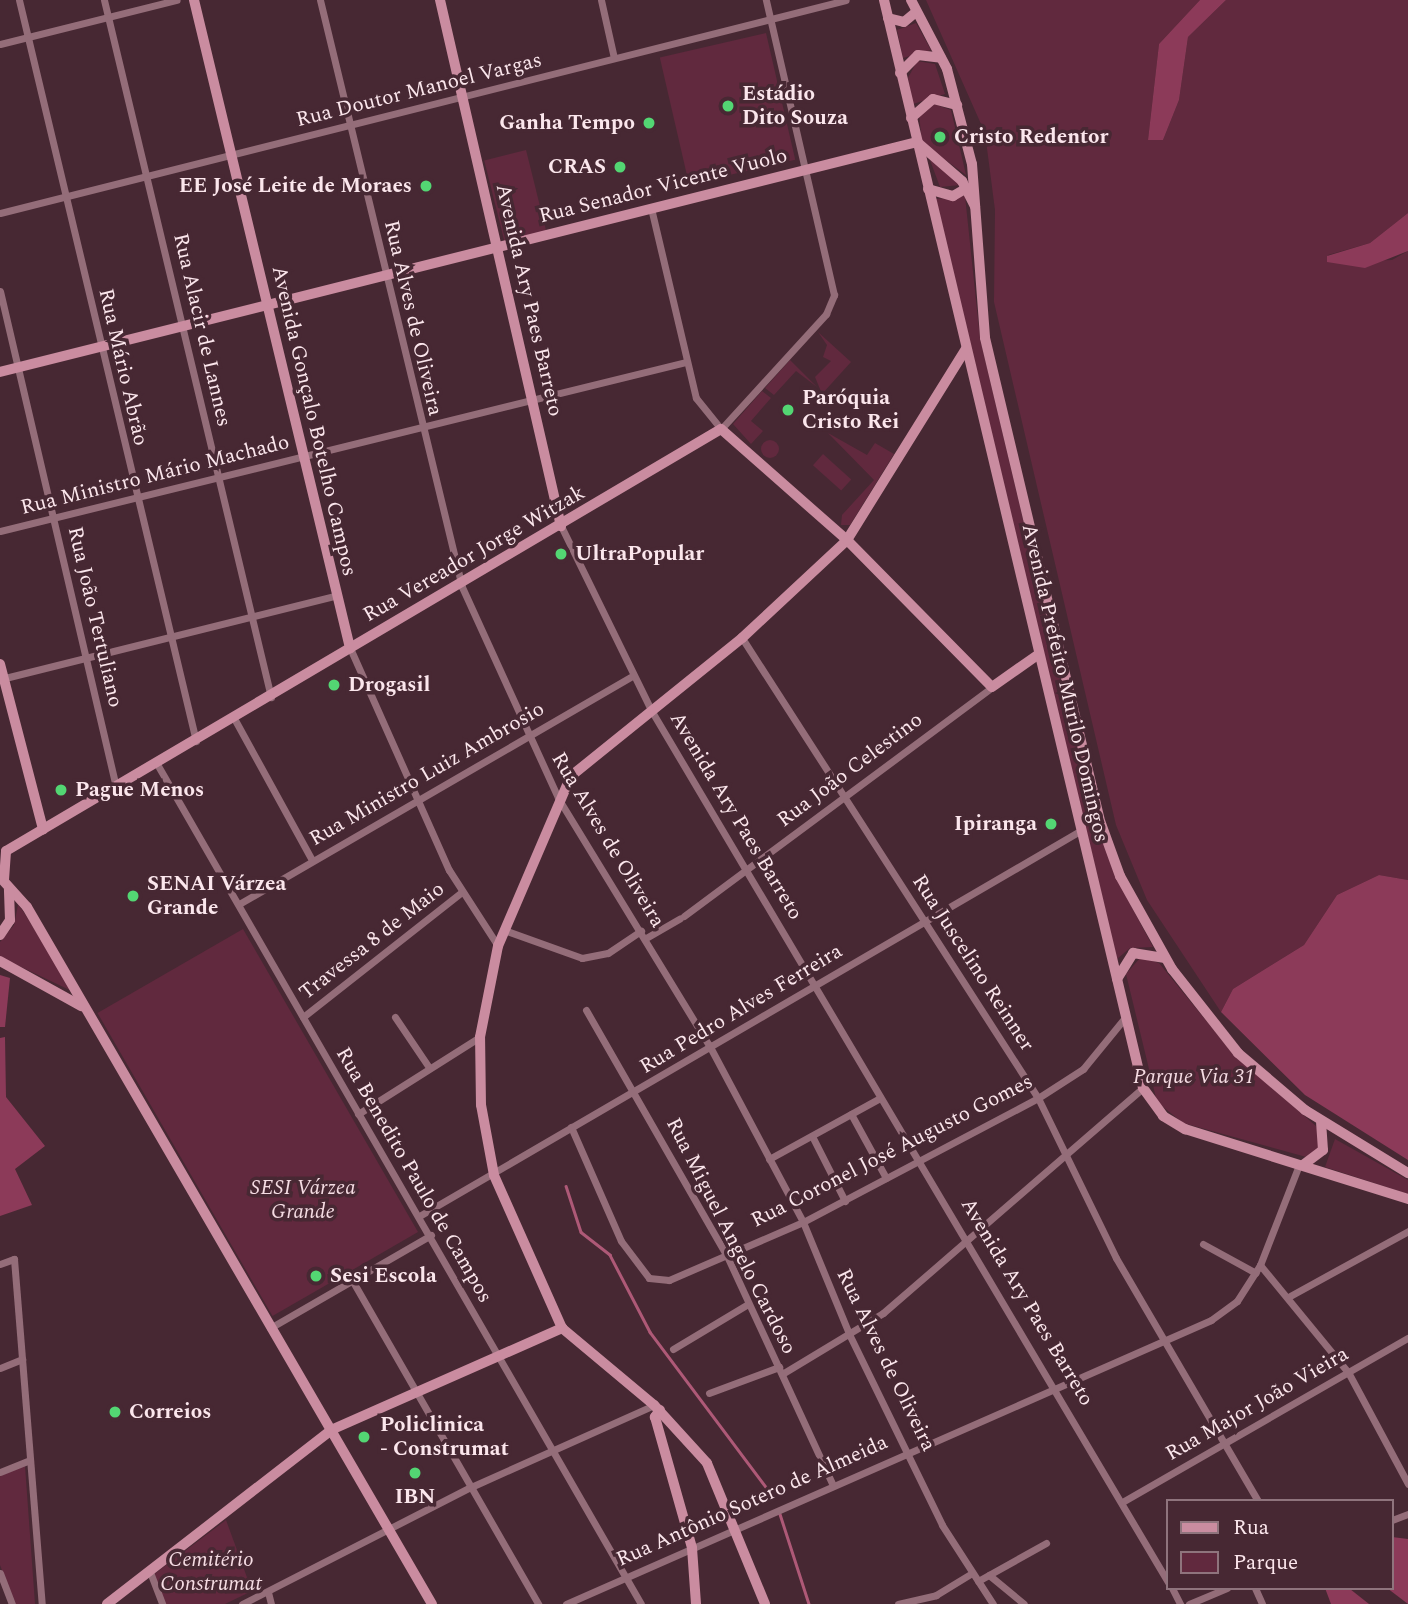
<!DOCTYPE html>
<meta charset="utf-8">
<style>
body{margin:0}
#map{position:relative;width:1408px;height:1604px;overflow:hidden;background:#472833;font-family:Spectral,serif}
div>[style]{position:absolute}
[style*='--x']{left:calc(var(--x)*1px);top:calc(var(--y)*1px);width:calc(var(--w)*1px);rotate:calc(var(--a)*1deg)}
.green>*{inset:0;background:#61293e;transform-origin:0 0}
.round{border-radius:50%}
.forest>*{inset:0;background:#8c3a59}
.stream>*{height:2.5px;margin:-1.25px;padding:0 1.25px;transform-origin:1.25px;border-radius:1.25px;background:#ae5977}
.street>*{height:7px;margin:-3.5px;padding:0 3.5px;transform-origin:3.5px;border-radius:3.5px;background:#946d79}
.secondary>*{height:10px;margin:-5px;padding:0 5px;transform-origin:5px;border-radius:5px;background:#ca8ca0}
.dots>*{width:19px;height:19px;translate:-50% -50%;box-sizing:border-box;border:4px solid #472833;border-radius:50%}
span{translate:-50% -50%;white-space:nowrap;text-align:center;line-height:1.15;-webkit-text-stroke:7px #472833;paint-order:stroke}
.street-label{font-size:21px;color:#fbe6ec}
.poi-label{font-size:21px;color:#fbe6ec;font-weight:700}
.left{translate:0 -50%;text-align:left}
.right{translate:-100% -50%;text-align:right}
.park-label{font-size:21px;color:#f5dce3;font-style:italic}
.legend{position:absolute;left:1166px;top:1499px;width:228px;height:91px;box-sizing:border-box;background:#472833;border:2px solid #8f747d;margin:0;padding:9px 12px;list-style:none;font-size:21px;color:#fbe6ec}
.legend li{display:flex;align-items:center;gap:14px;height:35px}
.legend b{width:35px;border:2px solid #8f747d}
</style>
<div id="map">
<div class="green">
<i style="clip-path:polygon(926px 0,1200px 0,1159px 44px,1148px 140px,1163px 140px,1179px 100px,1188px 37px,1226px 0,1408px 0,1408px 213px,1370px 243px,1328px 255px,1327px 262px,1392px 260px,1408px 251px,1408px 880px,1379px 875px,1337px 895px,1304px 945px,1233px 989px,1221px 1012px,1147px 900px,1116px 825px,994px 302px,995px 210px,985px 133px)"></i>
<i style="clip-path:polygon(916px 23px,931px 50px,903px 58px,897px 30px)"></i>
<i style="left:766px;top:33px;width:130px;height:109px;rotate:77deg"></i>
<i style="clip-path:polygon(917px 61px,935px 64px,945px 94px,913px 104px,908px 78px)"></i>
<i style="clip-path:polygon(934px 104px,951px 110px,966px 175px,922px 143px,919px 114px)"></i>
<i style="left:526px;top:150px;width:85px;height:43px;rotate:76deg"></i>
<i style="clip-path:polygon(930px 160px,942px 168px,960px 185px,940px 187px)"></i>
<i style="clip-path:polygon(965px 196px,980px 338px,1084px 776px,1118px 881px,1153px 947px,1130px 948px,1117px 959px,936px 199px)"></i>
<i style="clip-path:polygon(818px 332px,851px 362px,822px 394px,815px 377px,831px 361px,823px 357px,827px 345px)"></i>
<i style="clip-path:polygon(790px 360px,817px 387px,796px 371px,774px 395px,765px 388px)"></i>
<i style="clip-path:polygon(762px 391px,771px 398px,751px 421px,763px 431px,751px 444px,733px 424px)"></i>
<i style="clip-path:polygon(828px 433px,867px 455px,875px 443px,894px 454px,850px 525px,841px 525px,842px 515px,874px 480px)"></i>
<i class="round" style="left:761px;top:440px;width:18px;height:18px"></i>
<i style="left:823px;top:454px;width:38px;height:15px;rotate:42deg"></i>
<i style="clip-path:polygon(18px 905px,23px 911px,74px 992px,0 957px,0 942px,14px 925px)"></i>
<i style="left:243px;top:929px;width:350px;height:168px;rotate:60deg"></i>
<i style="clip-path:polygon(1141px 957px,1159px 963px,1235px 1056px,1316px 1126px,1323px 1144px,1310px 1158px,1183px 1123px,1157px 1102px,1126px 974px)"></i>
<i style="clip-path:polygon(1335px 1139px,1408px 1180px,1408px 1194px,1325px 1167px)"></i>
<i style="clip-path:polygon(25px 1466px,35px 1604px,15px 1604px,0 1565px,0 1476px)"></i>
<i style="clip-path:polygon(226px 1520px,252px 1591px,225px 1604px,165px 1604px,153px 1575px)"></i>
</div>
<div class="forest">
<i style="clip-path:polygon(1200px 0,1226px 0,1188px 37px,1179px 100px,1163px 140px,1148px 140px,1159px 44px)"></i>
<i style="clip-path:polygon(1408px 213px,1408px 251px,1365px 268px,1327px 262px,1327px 256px,1370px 243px)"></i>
<i style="clip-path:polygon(1379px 875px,1408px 880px,1408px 1160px,1305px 1095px,1221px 1012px,1233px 989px,1304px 945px,1337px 895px)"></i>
<i style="clip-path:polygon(0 975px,10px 978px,5px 1027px,0 1027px)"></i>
<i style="clip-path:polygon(5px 1037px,6px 1097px,45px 1146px,15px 1169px,32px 1205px,0 1216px,0 1038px)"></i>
<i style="clip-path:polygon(1392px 1537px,1408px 1539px,1408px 1604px,1387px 1588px,1392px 1588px)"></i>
<i style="clip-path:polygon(1325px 1588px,1350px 1589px,1369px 1604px,1331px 1604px)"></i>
</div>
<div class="stream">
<i style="--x:566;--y:1186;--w:48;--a:71.9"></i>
<i style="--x:581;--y:1232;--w:37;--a:38"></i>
<i style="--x:610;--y:1255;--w:87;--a:62.5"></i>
<i style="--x:650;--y:1332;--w:204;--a:53.2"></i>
<i style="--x:779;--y:1511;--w:98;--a:72.1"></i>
</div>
<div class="street">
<i style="--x:19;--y:0;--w:762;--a:76.57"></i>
<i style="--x:104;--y:0;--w:717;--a:76.53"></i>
<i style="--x:320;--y:0;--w:604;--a:76.4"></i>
<i style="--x:462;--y:587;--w:232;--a:65.5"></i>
<i style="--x:558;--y:798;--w:289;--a:58.6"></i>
<i style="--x:709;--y:1045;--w:200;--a:62"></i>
<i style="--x:803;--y:1222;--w:123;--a:67.6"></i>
<i style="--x:850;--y:1336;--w:210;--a:64"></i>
<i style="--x:942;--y:1525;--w:94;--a:57.2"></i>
<i style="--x:601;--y:0;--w:59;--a:77.4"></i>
<i style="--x:0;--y:44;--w:182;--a:-14"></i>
<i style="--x:651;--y:208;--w:195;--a:76.7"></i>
<i style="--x:696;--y:398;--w:40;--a:51"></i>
<i style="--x:721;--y:429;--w:156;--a:-47.6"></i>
<i style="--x:826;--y:314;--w:21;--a:-67"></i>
<i style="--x:834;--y:295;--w:303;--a:-103"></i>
<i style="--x:0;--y:213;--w:872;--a:-14.13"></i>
<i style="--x:0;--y:291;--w:509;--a:76.84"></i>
<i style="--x:561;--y:526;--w:205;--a:63.9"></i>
<i style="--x:651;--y:710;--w:1014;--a:59.34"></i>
<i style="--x:0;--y:531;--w:707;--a:-13.84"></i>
<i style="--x:742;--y:638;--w:547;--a:57.24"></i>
<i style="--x:1038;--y:1098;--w:178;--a:64"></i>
<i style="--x:1116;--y:1258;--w:281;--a:59.7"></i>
<i style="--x:350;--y:648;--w:243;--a:66"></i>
<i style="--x:449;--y:870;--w:90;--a:57.2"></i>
<i style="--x:1;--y:679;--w:344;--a:-14"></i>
<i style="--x:235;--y:720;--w:160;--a:61.2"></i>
<i style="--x:157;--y:764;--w:969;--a:60.05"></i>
<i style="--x:239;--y:904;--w:455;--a:-30.1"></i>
<i style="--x:684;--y:916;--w:384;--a:-36.6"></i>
<i style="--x:504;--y:930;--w:83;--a:19.7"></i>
<i style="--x:582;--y:958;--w:26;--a:-11"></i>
<i style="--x:608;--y:953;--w:40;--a:-34"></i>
<i style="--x:646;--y:938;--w:39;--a:-30"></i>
<i style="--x:586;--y:1010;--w:284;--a:60.2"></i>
<i style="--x:727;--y:1256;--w:250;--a:65.2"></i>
<i style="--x:303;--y:1017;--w:202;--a:-38.2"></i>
<i style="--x:395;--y:1017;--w:59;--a:56"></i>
<i style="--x:358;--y:1114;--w:144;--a:-32.3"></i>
<i style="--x:851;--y:1114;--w:73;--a:61.3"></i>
<i style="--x:571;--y:1127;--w:124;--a:66.3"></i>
<i style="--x:621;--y:1241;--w:46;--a:52.9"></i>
<i style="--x:649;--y:1278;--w:20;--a:6"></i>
<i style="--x:669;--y:1280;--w:146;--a:-23.4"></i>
<i style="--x:803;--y:1222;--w:266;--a:-27.8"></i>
<i style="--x:1038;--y:1098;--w:54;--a:-32.8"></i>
<i style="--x:1083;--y:1069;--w:63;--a:-50.8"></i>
<i style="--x:812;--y:1136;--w:73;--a:63.1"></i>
<i style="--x:769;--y:1159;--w:127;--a:-28.8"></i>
<i style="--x:421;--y:1215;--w:763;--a:-30.23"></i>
<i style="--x:1203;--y:1244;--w:60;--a:28.7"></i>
<i style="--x:0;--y:1264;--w:15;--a:-20"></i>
<i style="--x:14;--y:1259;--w:346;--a:85.4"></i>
<i style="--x:1260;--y:1265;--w:139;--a:50.6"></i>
<i style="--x:1348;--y:1372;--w:127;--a:61.8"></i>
<i style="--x:352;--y:1280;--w:374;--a:60.1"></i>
<i style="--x:1290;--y:1296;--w:135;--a:-28.8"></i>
<i style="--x:270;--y:1328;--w:186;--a:-30"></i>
<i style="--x:673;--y:1349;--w:87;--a:-31"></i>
<i style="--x:0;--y:1368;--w:24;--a:-22"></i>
<i style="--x:782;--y:1374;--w:118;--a:-31.1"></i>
<i style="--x:883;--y:1313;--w:344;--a:-40.9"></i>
<i style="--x:709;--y:1393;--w:75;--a:-20.4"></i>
<i style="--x:0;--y:1472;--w:31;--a:-22"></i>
<i style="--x:1124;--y:1501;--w:327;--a:-29.9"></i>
<i style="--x:1392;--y:1520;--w:17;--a:-21"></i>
<i style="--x:150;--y:1572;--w:34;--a:69"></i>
<i style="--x:0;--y:1573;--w:33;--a:69"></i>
<i style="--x:989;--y:1575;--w:45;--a:39.6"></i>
<i style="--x:978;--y:1581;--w:78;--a:-29.2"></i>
<i style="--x:1172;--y:1588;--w:18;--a:63"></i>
<i style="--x:1255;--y:1588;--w:17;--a:66"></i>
<i style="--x:268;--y:1592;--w:12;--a:76"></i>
<i style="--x:242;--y:1604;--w:257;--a:-27.1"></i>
<i style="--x:471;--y:1487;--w:201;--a:-24.1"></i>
<i style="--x:566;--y:1604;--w:705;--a:-23.76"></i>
<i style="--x:1211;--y:1320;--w:32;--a:-36"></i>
<i style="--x:1237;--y:1301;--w:43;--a:-57.4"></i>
<i style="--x:1260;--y:1265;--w:107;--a:-68.7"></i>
<i style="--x:898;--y:1604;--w:39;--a:-13"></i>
<i style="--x:936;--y:1595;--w:42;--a:-31.4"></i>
<i style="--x:1189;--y:1604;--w:41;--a:-22.8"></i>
</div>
<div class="secondary">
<i style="--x:194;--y:0;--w:667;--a:76.46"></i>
<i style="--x:440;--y:0;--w:540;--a:77.05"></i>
<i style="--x:884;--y:0;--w:1118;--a:76.61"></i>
<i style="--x:1143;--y:1088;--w:34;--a:54"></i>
<i style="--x:1163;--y:1116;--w:26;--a:31"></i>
<i style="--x:1185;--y:1129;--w:234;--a:17.4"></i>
<i style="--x:911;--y:0;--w:78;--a:62.4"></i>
<i style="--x:947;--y:69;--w:98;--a:75.3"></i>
<i style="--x:972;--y:164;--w:174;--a:85.7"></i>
<i style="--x:985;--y:338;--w:493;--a:76.6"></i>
<i style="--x:1099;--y:818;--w:62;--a:70.1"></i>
<i style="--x:1120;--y:876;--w:107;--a:60.8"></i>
<i style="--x:1172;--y:969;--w:107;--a:51.8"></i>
<i style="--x:1238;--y:1053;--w:88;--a:40.4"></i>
<i style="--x:1305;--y:1110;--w:121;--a:31.5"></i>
<i style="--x:888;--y:18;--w:16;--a:14"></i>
<i style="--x:904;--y:22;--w:16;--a:-40"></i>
<i style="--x:900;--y:73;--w:25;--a:-45"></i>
<i style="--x:918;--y:55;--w:23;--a:7"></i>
<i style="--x:911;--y:118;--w:29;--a:-41"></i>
<i style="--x:933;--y:99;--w:25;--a:14"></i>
<i style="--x:928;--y:189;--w:26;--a:16"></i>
<i style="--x:953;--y:196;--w:16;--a:-30"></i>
<i style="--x:0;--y:372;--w:945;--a:-14.08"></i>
<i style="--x:917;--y:142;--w:60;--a:40.9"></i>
<i style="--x:962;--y:181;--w:29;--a:63"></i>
<i style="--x:0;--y:664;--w:171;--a:75.4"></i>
<i style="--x:6;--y:851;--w:830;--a:-30.55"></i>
<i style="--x:721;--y:429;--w:168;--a:41.4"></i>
<i style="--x:847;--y:540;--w:206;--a:45.4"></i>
<i style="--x:992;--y:687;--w:57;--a:-35.1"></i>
<i style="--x:0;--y:877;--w:40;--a:48"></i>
<i style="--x:27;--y:907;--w:806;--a:59.84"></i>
<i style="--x:4;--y:880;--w:29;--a:-86"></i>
<i style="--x:0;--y:935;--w:18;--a:-56"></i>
<i style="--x:10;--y:920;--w:31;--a:-92"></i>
<i style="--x:0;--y:961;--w:93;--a:29.1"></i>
<i style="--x:1117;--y:979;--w:31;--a:-58"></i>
<i style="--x:1133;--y:953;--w:31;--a:9"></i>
<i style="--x:1303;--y:1165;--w:25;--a:-37"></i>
<i style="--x:1323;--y:1150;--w:27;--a:-94"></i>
<i style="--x:660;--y:1410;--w:9;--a:126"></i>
<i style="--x:655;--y:1417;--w:136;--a:74.2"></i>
<i style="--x:692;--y:1548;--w:56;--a:85.9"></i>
<i style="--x:107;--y:1604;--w:284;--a:-37.8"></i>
<i style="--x:331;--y:1430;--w:253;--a:-23.8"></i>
<i style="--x:765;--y:1604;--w:152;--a:-112.4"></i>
<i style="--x:707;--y:1463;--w:79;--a:-132.4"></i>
<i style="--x:654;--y:1405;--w:120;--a:-140.1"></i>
<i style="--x:562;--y:1328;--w:167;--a:-114"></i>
<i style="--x:494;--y:1175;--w:71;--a:-100.5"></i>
<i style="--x:481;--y:1105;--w:68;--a:-90.8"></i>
<i style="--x:480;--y:1037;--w:93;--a:-78.8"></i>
<i style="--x:498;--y:946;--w:185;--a:-66.8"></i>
<i style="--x:571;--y:776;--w:220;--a:-38.9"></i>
<i style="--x:742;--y:638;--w:144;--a:-43"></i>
<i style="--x:847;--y:540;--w:225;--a:-58.1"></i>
</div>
<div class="dots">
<i style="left:728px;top:106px;background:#53d673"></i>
<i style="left:649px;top:123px;background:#53d673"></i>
<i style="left:940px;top:137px;background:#53d673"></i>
<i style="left:620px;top:167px;background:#53d673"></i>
<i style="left:426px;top:186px;background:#53d673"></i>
<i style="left:788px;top:410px;background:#53d673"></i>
<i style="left:561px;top:554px;background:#53d673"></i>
<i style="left:334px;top:685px;background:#53d673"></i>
<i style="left:61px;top:790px;background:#53d673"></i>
<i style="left:1051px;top:824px;background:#53d673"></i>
<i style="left:133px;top:896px;background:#53d673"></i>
<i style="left:316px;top:1276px;background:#53d673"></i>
<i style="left:115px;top:1412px;background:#53d673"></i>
<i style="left:364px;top:1437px;background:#53d673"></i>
<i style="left:415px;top:1473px;background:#53d673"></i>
</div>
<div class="street-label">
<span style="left:419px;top:90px;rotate:-14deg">Rua Doutor Manoel Vargas</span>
<span style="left:663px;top:186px;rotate:-14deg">Rua Senador Vicente Vuolo</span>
<span style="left:529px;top:300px;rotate:77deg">Avenida Ary Paes Barreto</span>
<span style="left:413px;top:318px;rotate:77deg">Rua Alves de Oliveira</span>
<span style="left:202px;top:330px;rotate:77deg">Rua Alacir de Lannes</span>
<span style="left:123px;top:367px;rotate:77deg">Rua Mário Abrão</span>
<span style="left:314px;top:421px;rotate:77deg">Avenida Gonçalo Botelho Campos</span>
<span style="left:155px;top:475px;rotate:-14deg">Rua Ministro Mário Machado</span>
<span style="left:474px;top:554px;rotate:-30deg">Rua Vereador Jorge Witzak</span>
<span style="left:95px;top:617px;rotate:77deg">Rua João Tertuliano</span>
<span style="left:1065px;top:683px;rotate:77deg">Avenida Prefeito Murilo Domingos</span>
<span style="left:850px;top:770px;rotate:-37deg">Rua João Celestino</span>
<span style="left:427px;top:774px;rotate:-30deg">Rua Ministro Luiz Ambrosio</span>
<span style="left:736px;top:816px;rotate:59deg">Avenida Ary Paes Barreto</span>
<span style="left:608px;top:840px;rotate:59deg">Rua Alves de Oliveira</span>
<span style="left:372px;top:941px;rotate:-38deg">Travessa 8 de Maio</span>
<span style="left:973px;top:963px;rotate:57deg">Rua Juscelino Reinner</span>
<span style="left:741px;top:1009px;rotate:-31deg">Rua Pedro Alves Ferreira</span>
<span style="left:892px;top:1151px;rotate:-27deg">Rua Coronel José Augusto Gomes</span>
<span style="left:414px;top:1175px;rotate:60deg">Rua Benedito Paulo de Campos</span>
<span style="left:731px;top:1236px;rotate:63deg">Rua Miguel Angelo Cardoso</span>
<span style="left:1027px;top:1302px;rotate:59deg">Avenida Ary Paes Barreto</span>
<span style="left:886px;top:1360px;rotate:64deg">Rua Alves de Oliveira</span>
<span style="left:1257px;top:1404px;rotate:-30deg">Rua Major João Vieira</span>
<span style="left:752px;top:1501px;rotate:-24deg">Rua Antônio Sotero de Almeida</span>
</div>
<div class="poi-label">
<span class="left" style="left:742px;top:106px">Estádio<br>Dito Souza</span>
<span class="right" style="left:635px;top:123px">Ganha Tempo</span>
<span class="left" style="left:954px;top:137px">Cristo Redentor</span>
<span class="right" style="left:606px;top:167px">CRAS</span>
<span class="right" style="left:412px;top:186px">EE José Leite de Moraes</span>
<span class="left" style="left:802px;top:410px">Paróquia<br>Cristo Rei</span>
<span class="left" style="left:575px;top:554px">UltraPopular</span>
<span class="left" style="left:348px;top:685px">Drogasil</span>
<span class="left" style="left:75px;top:790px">Pague Menos</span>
<span class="right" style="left:1037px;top:824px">Ipiranga</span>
<span class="left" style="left:147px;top:896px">SENAI Várzea<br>Grande</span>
<span class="left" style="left:330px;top:1276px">Sesi Escola</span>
<span class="left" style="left:129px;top:1412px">Correios</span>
<span class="left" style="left:380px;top:1437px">Policlinica<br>- Construmat</span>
<span style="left:415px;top:1497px">IBN</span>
</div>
<div class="park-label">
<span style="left:1194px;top:1077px">Parque Via 31</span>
<span style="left:303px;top:1200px">SESI Várzea<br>Grande</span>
<span style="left:211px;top:1572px">Cemitério<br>Construmat</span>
</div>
<ul class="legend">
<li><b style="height:9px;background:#ca8ca0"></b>Rua</li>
<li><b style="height:19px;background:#61293e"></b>Parque</li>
</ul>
</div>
